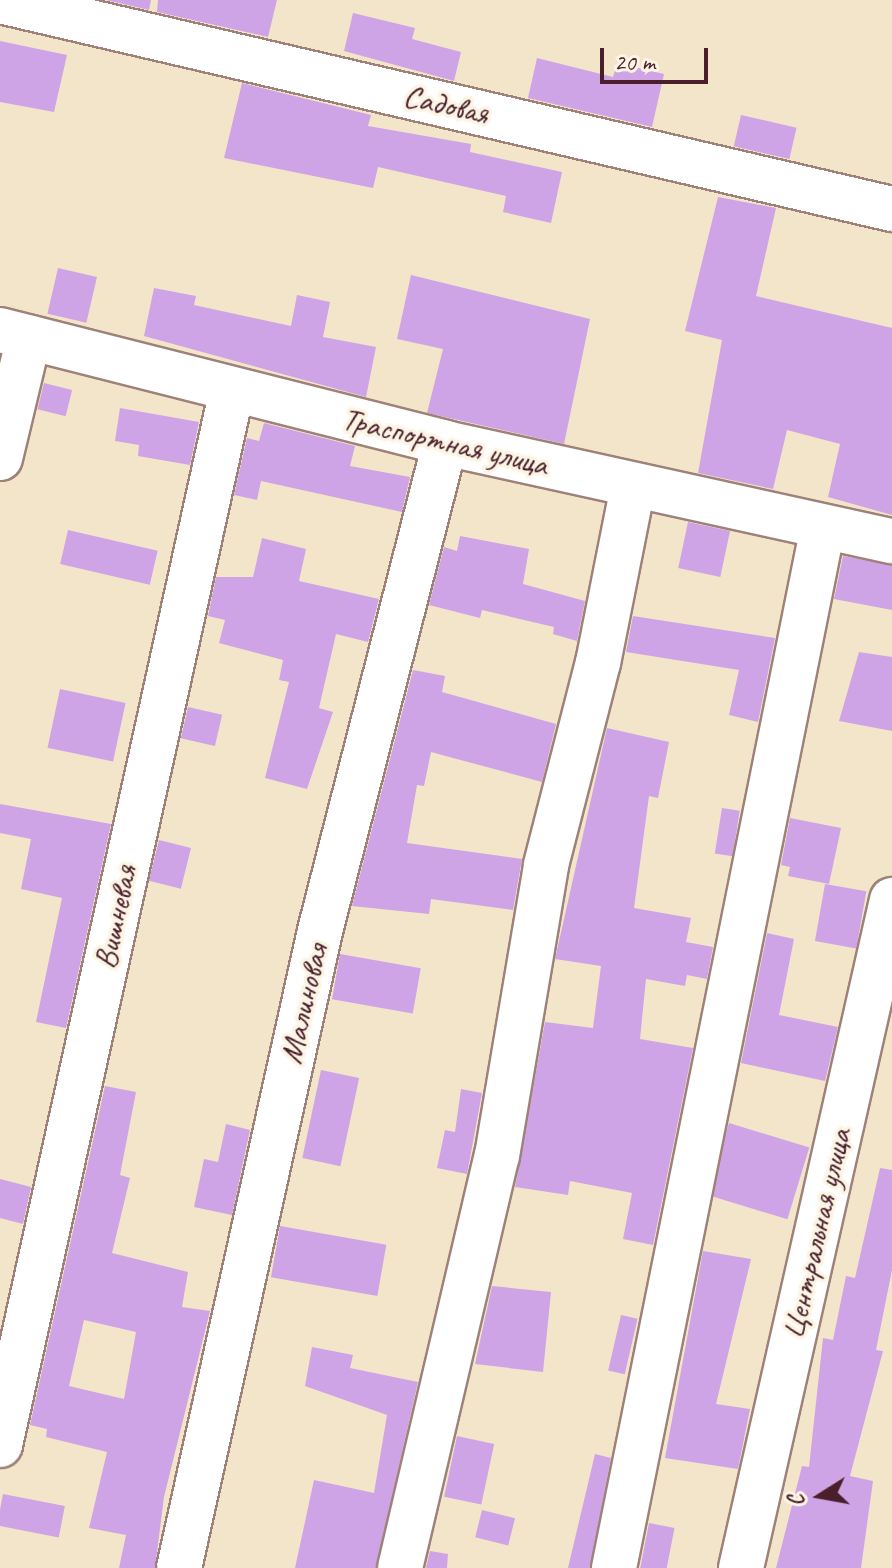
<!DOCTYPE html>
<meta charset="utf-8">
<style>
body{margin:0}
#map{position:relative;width:892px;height:1568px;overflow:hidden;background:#f3e5c9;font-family:Caveat,sans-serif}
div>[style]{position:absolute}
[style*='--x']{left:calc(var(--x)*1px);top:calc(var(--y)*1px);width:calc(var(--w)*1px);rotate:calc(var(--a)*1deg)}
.building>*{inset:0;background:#cfa4e6;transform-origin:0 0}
.roads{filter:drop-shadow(2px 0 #9e827a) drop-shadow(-2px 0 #9e827a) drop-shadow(0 2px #9e827a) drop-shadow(0 -2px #9e827a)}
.minor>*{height:44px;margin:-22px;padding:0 22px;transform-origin:22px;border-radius:22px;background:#fff}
span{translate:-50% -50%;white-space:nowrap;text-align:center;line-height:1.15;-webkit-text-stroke:7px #fcf5e5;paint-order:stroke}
.street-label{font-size:32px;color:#4a1f2b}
.north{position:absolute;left:780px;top:1456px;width:80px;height:80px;-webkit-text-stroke:6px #fcf5e5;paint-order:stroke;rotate:259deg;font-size:22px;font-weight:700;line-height:32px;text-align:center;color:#4a1f2b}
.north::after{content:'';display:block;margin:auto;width:28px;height:36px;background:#4a1f2b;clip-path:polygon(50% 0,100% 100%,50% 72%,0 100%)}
.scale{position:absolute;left:600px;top:48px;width:108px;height:36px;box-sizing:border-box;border:4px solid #4a1f2b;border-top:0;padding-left:10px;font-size:24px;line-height:28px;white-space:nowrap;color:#4a1f2b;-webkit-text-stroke:6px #fcf5e5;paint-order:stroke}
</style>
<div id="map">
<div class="building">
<i style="clip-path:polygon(106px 0,151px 0,149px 10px)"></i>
<i style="clip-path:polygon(158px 0,277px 0,268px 37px,157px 12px)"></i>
<i style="clip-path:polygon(353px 13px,415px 28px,412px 39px,461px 52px,454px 81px,344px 51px)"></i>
<i style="clip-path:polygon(0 41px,67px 55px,54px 112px,0 102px)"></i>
<i style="clip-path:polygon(537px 58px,613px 77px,617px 63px,664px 74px,652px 127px,528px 98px)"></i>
<i style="clip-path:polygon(242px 83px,371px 115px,368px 126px,471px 144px,470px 152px,562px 172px,551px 223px,503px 212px,506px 196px,378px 167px,373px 188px,224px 158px)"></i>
<i style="left:741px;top:115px;width:57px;height:32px;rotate:13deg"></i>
<i style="clip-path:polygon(718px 197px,776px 208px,756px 296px,892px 328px,892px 515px,828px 497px,840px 444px,787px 430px,773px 489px,698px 473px,722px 340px,685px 331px)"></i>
<i style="left:58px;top:268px;width:40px;height:47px;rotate:13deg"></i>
<i style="clip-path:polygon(411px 275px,590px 319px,564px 444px,427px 413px,443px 349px,397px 339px)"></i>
<i style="clip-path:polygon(154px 288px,196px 296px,194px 305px,291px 326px,297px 295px,330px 302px,323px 337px,376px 347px,366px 397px,144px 336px)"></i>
<i style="left:44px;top:383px;width:29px;height:27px;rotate:14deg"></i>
<i style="clip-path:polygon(120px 408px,199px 422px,190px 465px,138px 456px,139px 445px,115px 441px)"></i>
<i style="clip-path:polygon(264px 423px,355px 446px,350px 466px,410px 477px,402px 512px,261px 481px,257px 500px,234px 495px,247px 438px,259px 441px)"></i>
<i style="left:688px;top:522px;width:43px;height:47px;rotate:12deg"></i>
<i style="left:68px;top:530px;width:92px;height:35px;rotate:13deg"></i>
<i style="clip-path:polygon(460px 536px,529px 549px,523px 584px,585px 601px,577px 641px,553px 634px,554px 627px,482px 610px,480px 618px,429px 605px,444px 547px,457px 551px)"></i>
<i style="clip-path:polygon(262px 538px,306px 549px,299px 581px,379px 599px,368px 642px,336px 634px,319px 708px,333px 712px,307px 789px,265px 778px,289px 682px,279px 680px,283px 660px,219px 643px,225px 620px,208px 616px,216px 577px,253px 577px)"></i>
<i style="clip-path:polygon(843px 556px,892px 565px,892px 610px,834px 599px)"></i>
<i style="clip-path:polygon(633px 616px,775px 638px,758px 722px,729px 715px,739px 670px,626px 652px)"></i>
<i style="clip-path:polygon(859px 652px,892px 657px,892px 731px,839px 721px)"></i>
<i style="clip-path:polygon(413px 670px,445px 676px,442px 692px,556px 724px,542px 782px,431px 752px,424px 786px,417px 785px,407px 843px,522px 859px,513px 910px,431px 899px,429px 914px,352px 906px)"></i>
<i style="left:60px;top:689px;width:67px;height:60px;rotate:12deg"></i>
<i style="left:188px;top:707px;width:35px;height:32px;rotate:13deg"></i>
<i style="clip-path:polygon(607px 728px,669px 742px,658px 798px,649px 796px,634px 908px,691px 918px,686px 942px,713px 947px,707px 979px,687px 975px,685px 986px,646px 979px,640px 1039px,693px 1048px,653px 1245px,623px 1239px,632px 1193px,570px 1181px,568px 1195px,515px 1187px,545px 1022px,593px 1028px,601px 966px,555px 959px)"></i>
<i style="clip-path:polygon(0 804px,111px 824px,66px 1028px,36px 1022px,62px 898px,21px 889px,31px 839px,0 833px)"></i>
<i style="left:722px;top:808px;width:18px;height:46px;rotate:9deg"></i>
<i style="clip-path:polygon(790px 818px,841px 828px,829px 884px,788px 876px,790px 867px,781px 865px)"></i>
<i style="left:159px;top:840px;width:33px;height:42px;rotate:14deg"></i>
<i style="left:825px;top:884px;width:42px;height:58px;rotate:10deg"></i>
<i style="clip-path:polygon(767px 933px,794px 939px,779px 1015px,838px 1027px,825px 1081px,741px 1063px)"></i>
<i style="left:340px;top:954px;width:82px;height:46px;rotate:10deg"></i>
<i style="left:321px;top:1070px;width:39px;height:90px;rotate:12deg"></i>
<i style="clip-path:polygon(evenodd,105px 1086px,136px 1092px,120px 1175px,130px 1178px,112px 1253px,188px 1272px,182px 1307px,210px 1311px,164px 1497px,155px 1568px,119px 1568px,126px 1535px,89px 1528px,107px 1452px,46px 1437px,47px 1429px,30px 1425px,105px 1086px,84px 1320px,136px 1332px,124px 1399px,69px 1386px,84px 1320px)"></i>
<i style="clip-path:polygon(461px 1089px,482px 1093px,467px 1174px,437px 1168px,445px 1130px,455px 1132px)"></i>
<i style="left:729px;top:1123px;width:84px;height:75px;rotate:17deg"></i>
<i style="clip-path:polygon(226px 1124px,250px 1130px,232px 1215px,194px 1207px,204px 1159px,218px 1162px)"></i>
<i style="clip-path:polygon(880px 1168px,892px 1170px,892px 1270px,876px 1350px,883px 1351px,850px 1476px,873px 1481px,861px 1568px,776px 1568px,802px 1466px,809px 1467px,823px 1338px,833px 1340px,846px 1276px,855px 1278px)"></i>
<i style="clip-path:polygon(0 1179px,31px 1187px,23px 1224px,0 1218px)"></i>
<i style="left:280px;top:1226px;width:108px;height:52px;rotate:10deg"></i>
<i style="clip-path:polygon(703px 1251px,751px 1259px,716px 1404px,750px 1409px,738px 1469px,665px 1458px)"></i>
<i style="clip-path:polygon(492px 1286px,551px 1292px,543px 1372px,475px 1364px)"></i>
<i style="left:621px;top:1315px;width:17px;height:57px;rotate:13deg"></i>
<i style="clip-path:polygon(312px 1347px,353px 1355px,350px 1368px,418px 1382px,376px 1568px,295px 1568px,314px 1480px,374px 1493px,387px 1415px,305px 1386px)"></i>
<i style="left:457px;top:1436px;width:38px;height:62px;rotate:12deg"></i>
<i style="clip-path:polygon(595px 1454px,611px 1458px,590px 1568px,568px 1568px)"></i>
<i style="left:3px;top:1494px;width:63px;height:32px;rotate:11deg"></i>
<i style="left:482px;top:1510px;width:34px;height:28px;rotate:14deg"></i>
<i style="left:649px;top:1523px;width:26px;height:46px;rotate:11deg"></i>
<i style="clip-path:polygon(430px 1551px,448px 1554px,447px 1568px,426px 1568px)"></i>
</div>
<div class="roads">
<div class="minor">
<i style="--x:0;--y:1;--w:916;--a:13.13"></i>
<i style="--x:0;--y:330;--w:459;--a:14.2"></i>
<i style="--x:445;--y:443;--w:458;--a:12.4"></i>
<i style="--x:0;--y:458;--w:124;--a:-76.5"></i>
<i style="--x:0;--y:1445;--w:1080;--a:-77.6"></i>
<i style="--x:179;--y:1568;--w:652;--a:-77.52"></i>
<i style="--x:320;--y:931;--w:504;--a:-75.63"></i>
<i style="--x:400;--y:1568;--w:423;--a:-76.8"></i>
<i style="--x:497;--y:1156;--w:295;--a:-80.4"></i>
<i style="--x:546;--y:865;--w:209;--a:-75.6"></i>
<i style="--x:598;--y:663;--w:180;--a:-78.8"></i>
<i style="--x:614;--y:1568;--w:1062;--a:-78.65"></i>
<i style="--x:741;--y:1568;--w:685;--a:-77.26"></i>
</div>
</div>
<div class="street-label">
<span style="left:446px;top:105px;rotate:13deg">Садовая</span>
<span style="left:445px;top:442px;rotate:13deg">Траспортная улица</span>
<span style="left:116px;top:917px;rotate:-78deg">Вишневая</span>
<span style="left:304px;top:1004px;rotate:-77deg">Малиновая</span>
<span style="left:817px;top:1234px;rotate:-77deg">Центральная улица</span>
</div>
<div class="north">С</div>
<div class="scale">20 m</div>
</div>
